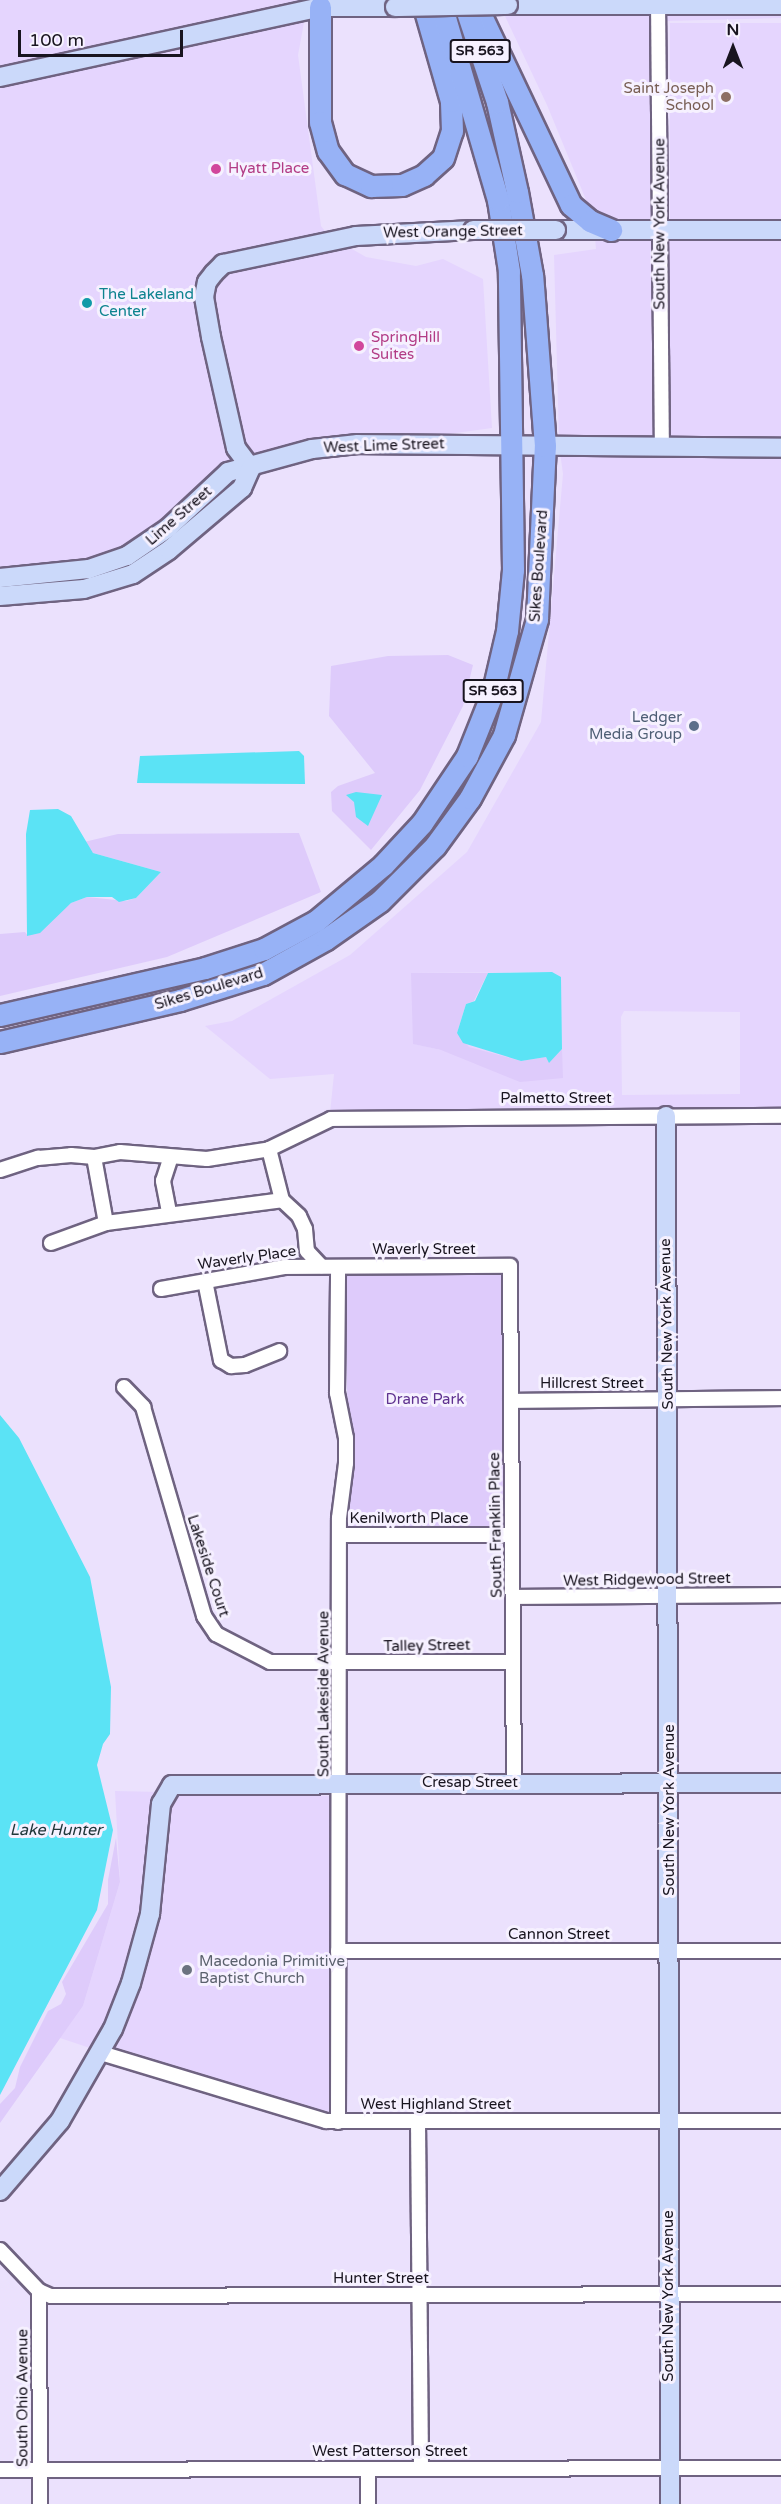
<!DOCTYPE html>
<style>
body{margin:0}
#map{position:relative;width:781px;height:2504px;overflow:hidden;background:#ebe1fd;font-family:"Varela Round",sans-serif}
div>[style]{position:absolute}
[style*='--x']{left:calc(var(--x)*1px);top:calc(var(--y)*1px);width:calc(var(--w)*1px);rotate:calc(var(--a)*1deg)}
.built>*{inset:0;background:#e5d5fe;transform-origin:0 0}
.green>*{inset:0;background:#decbfb;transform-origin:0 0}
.water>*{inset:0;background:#5be3f5}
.roads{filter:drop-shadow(2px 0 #6f6381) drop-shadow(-2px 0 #6f6381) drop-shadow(0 2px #6f6381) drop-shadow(0 -2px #6f6381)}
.street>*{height:14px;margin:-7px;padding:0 7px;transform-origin:7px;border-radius:7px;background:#fff}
.secondary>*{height:18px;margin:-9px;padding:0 9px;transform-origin:9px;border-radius:9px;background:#cbd9fa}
.primary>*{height:21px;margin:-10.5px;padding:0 10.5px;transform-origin:10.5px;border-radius:10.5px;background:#97b2f6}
.bridges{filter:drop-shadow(2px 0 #6f6381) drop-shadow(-2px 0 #6f6381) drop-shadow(0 2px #6f6381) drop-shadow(0 -2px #6f6381)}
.secondary-bridge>*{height:18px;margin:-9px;padding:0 9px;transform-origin:9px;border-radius:9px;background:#cbd9fa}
.dots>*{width:16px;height:16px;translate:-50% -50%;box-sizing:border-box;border:3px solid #f6f1ff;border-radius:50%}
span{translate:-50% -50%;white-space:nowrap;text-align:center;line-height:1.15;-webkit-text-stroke:6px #f6f1ff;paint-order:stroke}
.shield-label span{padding:2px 4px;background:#f6f1ff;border:2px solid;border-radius:4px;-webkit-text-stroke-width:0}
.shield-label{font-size:14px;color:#18141f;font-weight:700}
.education-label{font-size:15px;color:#785e54}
.right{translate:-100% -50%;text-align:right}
.hotel-label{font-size:15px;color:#b23c85}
.left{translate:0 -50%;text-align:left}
.street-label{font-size:15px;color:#18141f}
.culture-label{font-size:15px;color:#0d838f}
.service-label{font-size:15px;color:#4e5e75}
.park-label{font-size:15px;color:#5f3290}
.worship-label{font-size:15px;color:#5b616d}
.water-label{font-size:16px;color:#20373a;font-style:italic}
.north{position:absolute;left:703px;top:18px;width:60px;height:60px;-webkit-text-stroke:4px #f6f1ff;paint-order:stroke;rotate:0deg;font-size:16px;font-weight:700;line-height:24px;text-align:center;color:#18141f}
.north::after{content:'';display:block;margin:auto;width:21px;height:27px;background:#18141f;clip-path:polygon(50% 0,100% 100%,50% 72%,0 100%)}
.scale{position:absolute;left:18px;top:30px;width:165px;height:27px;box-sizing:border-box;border:3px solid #18141f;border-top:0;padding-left:8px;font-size:18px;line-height:21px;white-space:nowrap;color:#18141f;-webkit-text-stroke:4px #f6f1ff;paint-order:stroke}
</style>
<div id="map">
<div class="built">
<i style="clip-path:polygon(0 0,305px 0,305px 4px,0 70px)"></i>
<i style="clip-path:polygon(503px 12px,653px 12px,654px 224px,612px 224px,591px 212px,547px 105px)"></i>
<i style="clip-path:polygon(664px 12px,781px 12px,781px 18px,666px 21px,668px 224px)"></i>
<i style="clip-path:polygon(305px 17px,298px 55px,321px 226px,328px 235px,202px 277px,240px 464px,142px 541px,99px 561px,0 571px,0 85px,241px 37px)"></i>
<i style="left:781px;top:23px;width:197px;height:111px;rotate:90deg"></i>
<i style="left:781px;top:236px;width:206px;height:115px;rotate:90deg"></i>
<i style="clip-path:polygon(595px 237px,654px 237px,657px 441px,559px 439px,554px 255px,596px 249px)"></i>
<i style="clip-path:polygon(345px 245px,366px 257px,416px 266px,443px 259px,483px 279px,492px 428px,252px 461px,244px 451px,216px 335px,212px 285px,226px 270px)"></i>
<i style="clip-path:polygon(evenodd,560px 452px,781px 455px,781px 1110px,330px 1113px,334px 1074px,270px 1079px,205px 1026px,232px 1021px,350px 955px,467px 852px,541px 722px,563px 474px,560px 452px,551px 972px,441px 1050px,414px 1044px,412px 973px,551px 972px,560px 452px,624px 1011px,740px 1012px,740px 1094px,622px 1095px,621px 1017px,624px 1011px)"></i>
<i style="clip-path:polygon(115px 1791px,159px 1792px,153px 1856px,135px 1949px,96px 2050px,60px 2038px,83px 2006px,120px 1882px)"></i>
<i style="clip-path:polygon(171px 1793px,334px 1796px,329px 1957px,332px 2115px,110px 2049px,164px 1857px)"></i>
</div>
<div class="green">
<i style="clip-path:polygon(448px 655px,473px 665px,463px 706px,420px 790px,371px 850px,332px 811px,331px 792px,338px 786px,375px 773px,329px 716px,331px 666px,388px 656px)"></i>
<i style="clip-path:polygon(299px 833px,321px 892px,167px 957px,0 996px,0 934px,25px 932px,28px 936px,71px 903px,87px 897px,126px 901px,136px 898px,161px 872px,93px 853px,84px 842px,118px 834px)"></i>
<i style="clip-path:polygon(411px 973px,488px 973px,474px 1001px,466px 1004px,457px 1033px,469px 1047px,521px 1061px,546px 1057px,549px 1062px,562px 1049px,563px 1078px,520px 1082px,441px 1050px,413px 1044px)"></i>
<i style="left:502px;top:1271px;width:258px;height:157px;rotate:89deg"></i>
<i style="clip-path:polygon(116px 1838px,120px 1882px,83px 2006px,0 2123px,0 2104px,15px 2088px,20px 2067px,48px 2011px,61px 2004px,66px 1994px,62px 1982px,108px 1904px,108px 1880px)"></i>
</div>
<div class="water">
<i style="clip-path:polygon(299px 751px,304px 756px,305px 784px,137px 783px,140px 756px)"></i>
<i style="clip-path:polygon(356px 792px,382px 795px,368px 826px,356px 817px,354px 802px,346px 795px)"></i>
<i style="clip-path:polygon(58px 809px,71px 816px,93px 853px,161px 872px,136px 898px,119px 902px,112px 897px,87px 897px,71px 903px,40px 933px,27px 936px,26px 834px,30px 810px)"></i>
<i style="clip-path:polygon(552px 972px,561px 977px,562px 1049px,549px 1063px,546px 1057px,521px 1061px,463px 1043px,457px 1033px,466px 1004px,475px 1001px,488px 973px)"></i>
<i style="clip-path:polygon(0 1415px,19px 1438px,90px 1577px,111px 1687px,110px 1734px,103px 1744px,97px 1765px,113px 1830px,97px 1910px,0 2095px)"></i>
</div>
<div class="roads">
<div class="street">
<i style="--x:658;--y:0;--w:448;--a:89.5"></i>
<i style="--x:269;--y:1149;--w:53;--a:75.7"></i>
<i style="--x:282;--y:1200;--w:23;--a:43"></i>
<i style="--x:299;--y:1216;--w:14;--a:65"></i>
<i style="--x:305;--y:1229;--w:22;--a:85"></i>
<i style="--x:307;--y:1251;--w:21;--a:47"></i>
<i style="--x:94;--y:1157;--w:67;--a:79.7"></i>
<i style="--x:0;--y:1170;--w:40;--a:-18"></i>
<i style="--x:38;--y:1158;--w:33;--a:-5"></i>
<i style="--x:71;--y:1155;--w:23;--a:5"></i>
<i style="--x:94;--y:1157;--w:26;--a:-11"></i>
<i style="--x:120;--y:1152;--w:87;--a:4.6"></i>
<i style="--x:207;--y:1159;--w:32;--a:-9"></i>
<i style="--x:239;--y:1154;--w:30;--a:-9"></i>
<i style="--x:269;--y:1149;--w:69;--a:-25.8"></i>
<i style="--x:331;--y:1119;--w:450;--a:-0.4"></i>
<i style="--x:169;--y:1212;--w:32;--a:-101"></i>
<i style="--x:163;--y:1181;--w:25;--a:-72"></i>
<i style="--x:51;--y:1243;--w:59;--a:-20"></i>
<i style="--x:106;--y:1223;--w:177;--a:-7.4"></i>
<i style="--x:205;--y:1281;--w:81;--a:78.6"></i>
<i style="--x:221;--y:1360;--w:12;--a:31"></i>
<i style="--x:231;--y:1366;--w:14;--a:-4"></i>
<i style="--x:245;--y:1365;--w:37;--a:-22"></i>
<i style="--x:161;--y:1289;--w:125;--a:-10.1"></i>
<i style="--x:284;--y:1267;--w:226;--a:-0.3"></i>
<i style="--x:510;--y:1266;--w:517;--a:89.56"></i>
<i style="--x:124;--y:1387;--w:28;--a:46"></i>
<i style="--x:143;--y:1407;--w:218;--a:73.7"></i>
<i style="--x:204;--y:1616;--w:22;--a:56"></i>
<i style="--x:216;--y:1634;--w:61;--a:27.4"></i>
<i style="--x:270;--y:1662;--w:243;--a:0"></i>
<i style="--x:511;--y:1401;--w:270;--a:-0.6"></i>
<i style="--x:341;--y:1535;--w:171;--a:0"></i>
<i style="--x:513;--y:1597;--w:268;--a:-0.4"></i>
<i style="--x:338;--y:1951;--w:443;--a:0"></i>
<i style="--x:101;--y:2053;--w:235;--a:16.8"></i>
<i style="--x:326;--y:2121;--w:455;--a:0"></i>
<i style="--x:338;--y:2122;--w:604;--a:-89.91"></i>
<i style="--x:339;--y:1518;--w:55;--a:-82.7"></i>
<i style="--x:346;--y:1463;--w:25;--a:-90"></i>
<i style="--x:346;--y:1438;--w:46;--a:-101.3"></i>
<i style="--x:337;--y:1393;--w:126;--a:-89.5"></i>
<i style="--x:418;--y:2122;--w:347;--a:89.5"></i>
<i style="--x:0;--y:2250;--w:57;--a:46.4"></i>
<i style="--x:39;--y:2291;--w:13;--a:23"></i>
<i style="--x:51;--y:2296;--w:730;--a:-0.16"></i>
<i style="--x:39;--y:2291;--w:213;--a:89.7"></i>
<i style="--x:368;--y:2469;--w:35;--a:90"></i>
<i style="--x:0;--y:2470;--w:781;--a:-0.15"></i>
</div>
<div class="secondary">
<i style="--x:508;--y:5;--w:273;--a:0"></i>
<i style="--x:0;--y:77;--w:328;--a:-12.3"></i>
<i style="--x:320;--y:7;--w:75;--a:0"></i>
<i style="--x:556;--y:230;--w:225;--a:0"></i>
<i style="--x:251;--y:468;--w:25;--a:-127"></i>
<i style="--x:236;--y:448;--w:114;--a:-102.7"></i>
<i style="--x:211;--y:337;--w:41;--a:-99.9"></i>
<i style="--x:204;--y:297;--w:15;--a:-79"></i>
<i style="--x:207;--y:282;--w:11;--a:-52"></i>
<i style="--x:214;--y:273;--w:13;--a:-45"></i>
<i style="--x:223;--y:264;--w:136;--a:-11.9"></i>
<i style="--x:356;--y:236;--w:117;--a:-2.9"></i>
<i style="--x:0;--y:578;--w:89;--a:-5.8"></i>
<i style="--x:89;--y:569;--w:40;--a:-18.9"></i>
<i style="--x:127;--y:556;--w:50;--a:-34.3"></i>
<i style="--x:168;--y:528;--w:82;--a:-43"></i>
<i style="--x:228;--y:472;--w:87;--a:-15.3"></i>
<i style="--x:312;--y:449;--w:46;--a:-6.2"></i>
<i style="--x:358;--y:444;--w:423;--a:0.5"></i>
<i style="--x:0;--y:596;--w:84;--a:-4.8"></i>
<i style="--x:84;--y:589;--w:51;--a:-17"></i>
<i style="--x:133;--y:574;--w:43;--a:-33.7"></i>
<i style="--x:169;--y:550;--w:96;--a:-40.3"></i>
<i style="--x:242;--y:488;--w:22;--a:-66"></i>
<i style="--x:666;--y:1116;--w:1388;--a:89.83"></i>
<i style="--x:0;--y:2191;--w:92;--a:-49.4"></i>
<i style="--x:60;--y:2121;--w:106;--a:-60.1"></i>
<i style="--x:113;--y:2029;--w:49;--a:-68.6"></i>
<i style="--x:131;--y:1983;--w:72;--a:-74.6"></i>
<i style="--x:150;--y:1914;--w:111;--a:-84.3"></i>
<i style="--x:161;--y:1804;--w:22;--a:-60"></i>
<i style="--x:172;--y:1785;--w:609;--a:-0.19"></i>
</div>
<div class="primary">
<i style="--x:476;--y:5;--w:221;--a:64.6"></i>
<i style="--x:571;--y:205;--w:25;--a:40"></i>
<i style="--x:590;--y:221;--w:23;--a:23"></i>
<i style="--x:320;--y:7;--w:115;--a:90"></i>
<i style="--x:320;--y:122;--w:30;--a:75"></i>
<i style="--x:328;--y:151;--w:29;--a:54"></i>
<i style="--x:345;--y:174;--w:29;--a:25"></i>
<i style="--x:371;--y:186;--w:31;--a:-2"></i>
<i style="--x:402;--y:185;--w:24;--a:-24"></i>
<i style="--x:424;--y:175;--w:25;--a:-42"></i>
<i style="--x:443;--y:158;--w:28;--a:-72"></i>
<i style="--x:452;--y:131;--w:30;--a:-92"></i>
<i style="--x:451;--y:101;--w:105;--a:-106"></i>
<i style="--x:0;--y:1015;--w:210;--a:-12.9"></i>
<i style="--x:205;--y:968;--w:62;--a:-17.9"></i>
<i style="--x:264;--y:949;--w:59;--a:-28.3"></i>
<i style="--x:316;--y:921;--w:87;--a:-39.9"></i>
<i style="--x:383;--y:865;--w:57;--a:-47.1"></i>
<i style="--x:422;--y:823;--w:81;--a:-56.1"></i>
<i style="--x:467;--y:756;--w:70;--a:-68.2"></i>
<i style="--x:493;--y:691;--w:62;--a:-76.9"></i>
<i style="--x:507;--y:631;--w:61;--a:-84.4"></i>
<i style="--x:513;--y:570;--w:299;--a:-90.8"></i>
<i style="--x:509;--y:271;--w:72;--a:-98.8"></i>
<i style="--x:498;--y:200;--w:208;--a:-106.2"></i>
<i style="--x:0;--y:1042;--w:185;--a:-13.1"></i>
<i style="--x:180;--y:1000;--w:87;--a:-17.4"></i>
<i style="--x:263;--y:974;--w:72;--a:-29.1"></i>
<i style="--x:326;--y:939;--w:66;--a:-35.1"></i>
<i style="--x:380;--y:901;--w:78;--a:-45"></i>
<i style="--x:435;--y:846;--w:59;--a:-53.9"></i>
<i style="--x:470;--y:798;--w:72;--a:-61.6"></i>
<i style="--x:504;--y:735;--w:121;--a:-74.1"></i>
<i style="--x:537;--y:619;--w:173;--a:-87.4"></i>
<i style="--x:545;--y:446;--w:171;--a:-94.3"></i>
<i style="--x:532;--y:275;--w:84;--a:-100.2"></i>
<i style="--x:517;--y:192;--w:92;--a:-102.5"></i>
<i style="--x:497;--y:102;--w:108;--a:-108.4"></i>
</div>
</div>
<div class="bridges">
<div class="secondary-bridge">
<i style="--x:395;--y:7;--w:113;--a:-1"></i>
<i style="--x:473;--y:230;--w:83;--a:0"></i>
</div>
</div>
<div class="dots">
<i style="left:726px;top:97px;background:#8d6e63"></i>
<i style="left:216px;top:169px;background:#d1479c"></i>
<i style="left:87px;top:303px;background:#0f9aa8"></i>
<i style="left:359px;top:346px;background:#d1479c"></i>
<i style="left:694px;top:726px;background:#5c6f8a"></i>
<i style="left:187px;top:1970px;background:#6b7280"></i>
</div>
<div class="shield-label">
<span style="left:480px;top:51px">SR 563</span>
<span style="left:493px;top:691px">SR 563</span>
</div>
<div class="education-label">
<span class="right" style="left:714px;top:97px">Saint Joseph<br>School</span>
</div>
<div class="hotel-label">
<span class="left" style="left:228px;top:169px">Hyatt Place</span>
<span class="left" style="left:371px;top:346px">SpringHill<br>Suites</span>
</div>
<div class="street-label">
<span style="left:660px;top:224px;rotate:-90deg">South New York Avenue</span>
<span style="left:453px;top:232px;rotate:-1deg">West Orange Street</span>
<span style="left:384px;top:446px;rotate:-2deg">West Lime Street</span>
<span style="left:179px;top:516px;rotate:-41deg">Lime Street</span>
<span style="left:539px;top:566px;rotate:-86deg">Sikes Boulevard</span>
<span style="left:209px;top:989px;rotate:-17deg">Sikes Boulevard</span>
<span style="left:556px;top:1099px">Palmetto Street</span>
<span style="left:424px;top:1250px">Waverly Street</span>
<span style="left:247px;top:1258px;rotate:-8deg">Waverly Place</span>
<span style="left:667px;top:1324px;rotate:-91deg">South New York Avenue</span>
<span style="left:592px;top:1384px">Hillcrest Street</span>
<span style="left:409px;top:1519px">Kenilworth Place</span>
<span style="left:496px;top:1525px;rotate:-91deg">South Franklin Place</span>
<span style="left:208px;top:1566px;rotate:72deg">Lakeside Court</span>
<span style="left:647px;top:1580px;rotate:-1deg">West Ridgewood Street</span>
<span style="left:427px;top:1646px;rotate:-1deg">Talley Street</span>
<span style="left:324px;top:1694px;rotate:-90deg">South Lakeside Avenue</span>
<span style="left:470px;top:1783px">Cresap Street</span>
<span style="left:670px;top:1810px;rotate:-90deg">South New York Avenue</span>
<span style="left:559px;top:1935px">Cannon Street</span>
<span style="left:436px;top:2105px">West Highland Street</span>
<span style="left:381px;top:2279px">Hunter Street</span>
<span style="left:669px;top:2296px;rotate:-90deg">South New York Avenue</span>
<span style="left:23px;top:2398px;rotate:-90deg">South Ohio Avenue</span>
<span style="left:390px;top:2452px">West Patterson Street</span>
</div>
<div class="culture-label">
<span class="left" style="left:99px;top:303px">The Lakeland<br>Center</span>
</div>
<div class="service-label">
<span class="right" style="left:682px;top:726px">Ledger<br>Media Group</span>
</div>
<div class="park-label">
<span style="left:425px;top:1400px">Drane Park</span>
</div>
<div class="worship-label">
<span class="left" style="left:199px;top:1970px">Macedonia Primitive<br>Baptist Church</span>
</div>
<div class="water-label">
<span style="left:56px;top:1830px">Lake Hunter</span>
</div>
<div class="north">N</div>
<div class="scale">100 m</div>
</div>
